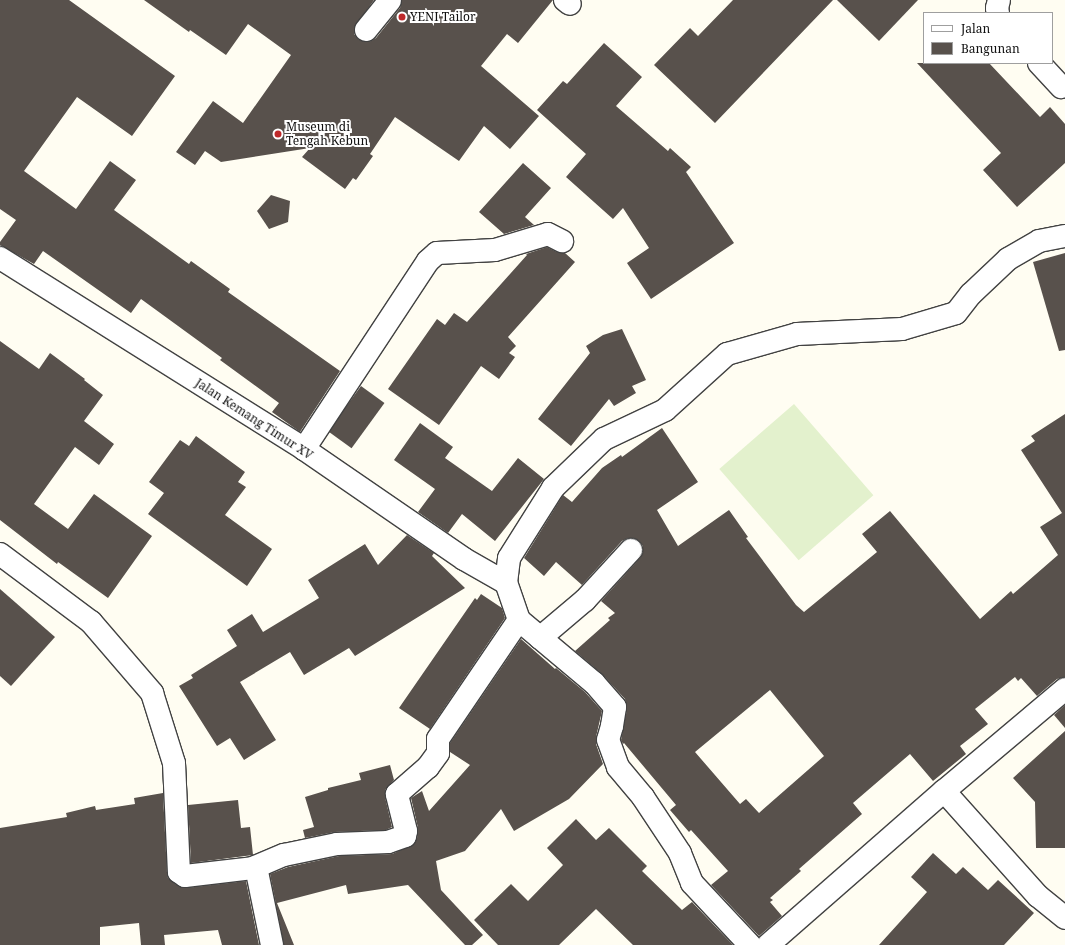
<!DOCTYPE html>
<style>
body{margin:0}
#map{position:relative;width:1065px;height:945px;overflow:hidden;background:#fffdf2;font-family:"Noto Serif",serif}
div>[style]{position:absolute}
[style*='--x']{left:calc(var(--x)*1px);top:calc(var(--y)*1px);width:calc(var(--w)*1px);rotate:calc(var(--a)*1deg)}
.pitch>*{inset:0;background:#e3f1cd;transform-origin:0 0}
.building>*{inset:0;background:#58514c;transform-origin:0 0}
.roads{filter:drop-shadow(1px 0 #424242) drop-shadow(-1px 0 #424242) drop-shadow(0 1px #424242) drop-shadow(0 -1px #424242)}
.minor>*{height:22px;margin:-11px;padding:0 11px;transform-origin:11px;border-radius:11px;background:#fff}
.dots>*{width:11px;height:11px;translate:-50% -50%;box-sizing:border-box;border:2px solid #fff;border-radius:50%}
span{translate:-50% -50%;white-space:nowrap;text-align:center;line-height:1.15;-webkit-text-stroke:4px #fff;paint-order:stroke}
.poi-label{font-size:12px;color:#0f0f0f}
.left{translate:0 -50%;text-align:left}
.street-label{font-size:12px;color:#0f0f0f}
.legend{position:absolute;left:923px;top:12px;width:130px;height:52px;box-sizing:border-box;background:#fff;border:1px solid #9f9f9f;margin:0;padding:5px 7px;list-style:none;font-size:12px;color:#0f0f0f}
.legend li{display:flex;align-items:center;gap:8px;height:20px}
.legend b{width:20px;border:1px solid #9f9f9f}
</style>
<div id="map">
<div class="pitch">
<i style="left:794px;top:404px;width:121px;height:99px;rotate:49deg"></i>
</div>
<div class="building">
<i style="clip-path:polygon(0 0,69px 0,175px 76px,132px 136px,77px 97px,24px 171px,76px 209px,110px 161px,136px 180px,114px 210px,189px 264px,191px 261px,230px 289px,228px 292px,340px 371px,300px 432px,272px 412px,279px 403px,220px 360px,222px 358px,141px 299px,131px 313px,43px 251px,34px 264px,0 245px,0 242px,16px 220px,0 209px)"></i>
<i style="clip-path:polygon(144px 0,374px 0,354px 28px,354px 34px,358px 39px,365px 42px,371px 41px,376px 38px,400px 8px,402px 0,553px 0,518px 43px,507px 34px,481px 66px,539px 116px,510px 149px,484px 126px,459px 161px,395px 117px,370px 154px,373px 156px,356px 180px,353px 178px,345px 189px,302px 157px,310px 148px,221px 162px,205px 151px,195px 165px,176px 152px,213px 101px,243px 123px,291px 55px,248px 24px,226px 55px,190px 30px,189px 32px)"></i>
<i style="clip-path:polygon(733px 0,833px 0,715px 123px,654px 65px,690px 28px,698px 36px)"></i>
<i style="clip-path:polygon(837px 0,918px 0,879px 41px)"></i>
<i style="clip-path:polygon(604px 43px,642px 77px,616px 106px,668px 151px,670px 148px,691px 167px,686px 172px,734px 243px,651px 299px,627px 263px,649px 248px,623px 208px,613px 219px,566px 177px,586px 154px,537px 110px,563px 81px,567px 84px)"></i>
<i style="clip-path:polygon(917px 63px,989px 63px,1040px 117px,1050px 107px,1065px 124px,1065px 163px,1017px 207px,983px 170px,1001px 153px)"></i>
<i style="clip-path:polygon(523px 163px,551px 188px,525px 217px,534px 225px,504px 234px,479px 212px)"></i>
<i style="clip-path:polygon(271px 195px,290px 201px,288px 222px,269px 229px,257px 211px)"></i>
<i style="clip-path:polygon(547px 247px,557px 252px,565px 253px,575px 262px,508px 337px,516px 346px,509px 353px,515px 357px,499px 379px,481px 366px,439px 425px,388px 389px,437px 319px,445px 325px,454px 313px,467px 322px,527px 255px,526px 254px)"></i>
<i style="clip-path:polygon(1065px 253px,1065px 350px,1059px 351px,1033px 262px)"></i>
<i style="clip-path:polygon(622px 329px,646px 380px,632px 386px,636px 393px,614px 406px,609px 399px,571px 446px,538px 419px,590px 353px,586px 346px,603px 335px)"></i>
<i style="clip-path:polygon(0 341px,39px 369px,50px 353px,85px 379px,84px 380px,103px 395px,84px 421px,114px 444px,99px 465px,75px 447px,34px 504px,68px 529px,94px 494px,152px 536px,108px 598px,58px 562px,57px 564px,0 520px)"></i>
<i style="left:361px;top:386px;width:29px;height:56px;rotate:36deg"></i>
<i style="clip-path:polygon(evenodd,1065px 414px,1065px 677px,1057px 679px,1037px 696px,1021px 678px,1018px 681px,1015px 677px,975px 709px,988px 724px,960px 746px,966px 754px,933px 781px,910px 754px,853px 803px,862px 814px,799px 869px,801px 871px,770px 898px,773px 900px,770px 902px,782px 916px,759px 936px,711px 885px,728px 871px,691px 830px,689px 832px,670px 810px,676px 805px,624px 743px,623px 744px,621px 740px,627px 709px,625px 699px,602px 674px,575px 651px,610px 620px,608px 618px,615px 613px,601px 601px,640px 558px,643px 552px,643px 546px,639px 541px,633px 538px,628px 538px,622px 541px,582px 585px,556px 562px,544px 576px,524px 558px,563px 495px,572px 502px,602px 468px,621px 455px,622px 457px,662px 428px,698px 482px,657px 510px,678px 546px,729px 510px,748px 537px,746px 538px,796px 605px,804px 612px,877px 552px,862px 534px,890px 511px,980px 619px,1011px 591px,1013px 594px,1058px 555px,1040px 527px,1062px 513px,1021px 450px,1035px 441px,1031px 436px,1065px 414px,770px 690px,824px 756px,759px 813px,746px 799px,740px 804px,695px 752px,770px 690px)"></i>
<i style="clip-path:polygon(420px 423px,453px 447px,445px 458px,492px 491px,518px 458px,544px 479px,495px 541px,462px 514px,448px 533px,418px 512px,435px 489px,394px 460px)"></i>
<i style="clip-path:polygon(196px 436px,245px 472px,238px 482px,246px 487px,225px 515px,272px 549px,247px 586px,148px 514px,164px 493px,149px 482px,180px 440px,189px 446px)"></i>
<i style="clip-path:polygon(407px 535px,434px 553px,432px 556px,465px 588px,355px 656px,349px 648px,304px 675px,290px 652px,240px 682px,276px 740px,244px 760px,230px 738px,217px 746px,179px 686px,193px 678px,191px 675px,237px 646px,227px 630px,252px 614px,263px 632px,319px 598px,308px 580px,365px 544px,378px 565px)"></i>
<i style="clip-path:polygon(0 589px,55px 637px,11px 686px,0 676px)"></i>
<i style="clip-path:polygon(481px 594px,502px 608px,505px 618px,430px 729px,399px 708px,475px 598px,477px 600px)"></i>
<i style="clip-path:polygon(521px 639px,555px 669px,556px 668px,585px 692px,602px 711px,596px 737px,596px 744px,603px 764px,569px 799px,514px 831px,501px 809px,465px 851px,436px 861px,441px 890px,483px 935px,472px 945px,465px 945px,408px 885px,348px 894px,346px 885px,277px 903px,294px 945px,284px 945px,270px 874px,288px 867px,339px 856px,392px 854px,414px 844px,417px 838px,418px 828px,411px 798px,422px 791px,429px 811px,470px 765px,450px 752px,450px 743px)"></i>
<i style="clip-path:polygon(1065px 705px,1065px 728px,1054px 715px)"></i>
<i style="clip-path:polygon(1065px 731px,1065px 848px,1036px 848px,1035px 802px,1013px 778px)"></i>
<i style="clip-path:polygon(390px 765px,394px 780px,385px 790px,385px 797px,392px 827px,386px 830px,335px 832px,305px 838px,303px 830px,314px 827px,305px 797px,328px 790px,328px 788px,361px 780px,359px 773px)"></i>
<i style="clip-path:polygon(163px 793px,167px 873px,168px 878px,178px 886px,186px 888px,246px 881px,259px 945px,222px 945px,218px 930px,164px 935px,165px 945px,141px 945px,139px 923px,100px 927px,100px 945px,0 945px,0 828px,67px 817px,66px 813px,95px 806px,96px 810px,135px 804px,134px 798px)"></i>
<i style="clip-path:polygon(238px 800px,241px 828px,250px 827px,253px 855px,191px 863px,188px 805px)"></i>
<i style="clip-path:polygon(576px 819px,596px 840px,609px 828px,647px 866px,642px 871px,682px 910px,692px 902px,733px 945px,633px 945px,596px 909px,559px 945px,498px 945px,474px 920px,511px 884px,528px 901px,563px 865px,547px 848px)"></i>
<i style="clip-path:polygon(933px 853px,956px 874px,963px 867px,988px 890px,998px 880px,1034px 913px,1004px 945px,879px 945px,927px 892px,911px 877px)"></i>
</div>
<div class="roads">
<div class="minor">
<i style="--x:565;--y:0;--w:6;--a:39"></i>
<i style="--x:998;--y:13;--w:5;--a:-101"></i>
<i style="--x:997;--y:8;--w:8;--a:-76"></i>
<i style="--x:366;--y:30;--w:38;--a:-51"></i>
<i style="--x:1039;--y:63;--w:33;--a:47"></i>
<i style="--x:0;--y:258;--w:359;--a:32.1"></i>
<i style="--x:304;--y:449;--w:194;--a:34.5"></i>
<i style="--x:464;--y:559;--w:48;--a:29.7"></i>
<i style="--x:304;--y:449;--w:225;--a:-56.6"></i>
<i style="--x:428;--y:261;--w:12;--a:-42"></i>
<i style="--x:437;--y:253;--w:58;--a:-3"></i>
<i style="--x:495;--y:250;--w:55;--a:-16.8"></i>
<i style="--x:548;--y:234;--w:16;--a:27"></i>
<i style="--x:0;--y:554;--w:114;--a:36.8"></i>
<i style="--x:91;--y:622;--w:94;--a:49.3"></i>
<i style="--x:152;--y:693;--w:73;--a:72.6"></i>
<i style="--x:174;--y:763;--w:109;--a:87.4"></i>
<i style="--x:179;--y:872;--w:7;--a:34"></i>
<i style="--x:185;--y:876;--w:68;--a:-6.7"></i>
<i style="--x:253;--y:868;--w:34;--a:-23"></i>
<i style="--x:284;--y:855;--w:54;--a:-11.7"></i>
<i style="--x:337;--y:844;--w:51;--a:-2.2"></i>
<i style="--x:388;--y:842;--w:18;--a:-19"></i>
<i style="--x:405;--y:836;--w:5;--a:-79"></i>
<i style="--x:406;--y:831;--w:38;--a:-104"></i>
<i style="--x:397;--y:794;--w:41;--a:-41.1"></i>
<i style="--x:428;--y:767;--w:17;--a:-54"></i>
<i style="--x:438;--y:753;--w:14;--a:-90"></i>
<i style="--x:438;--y:739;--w:144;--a:-55.8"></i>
<i style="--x:540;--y:638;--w:59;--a:-40.2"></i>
<i style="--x:585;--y:600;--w:68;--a:-47.4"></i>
<i style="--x:944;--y:791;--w:141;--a:48.2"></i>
<i style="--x:1038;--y:896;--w:35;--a:39"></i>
<i style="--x:256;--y:867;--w:80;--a:78.4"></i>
<i style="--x:750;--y:945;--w:85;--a:-133.1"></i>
<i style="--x:692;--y:883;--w:32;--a:-112"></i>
<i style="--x:680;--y:853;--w:67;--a:-123.5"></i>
<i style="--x:643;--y:797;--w:39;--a:-130"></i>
<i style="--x:618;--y:767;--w:29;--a:-110"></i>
<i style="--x:608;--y:740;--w:15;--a:-74"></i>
<i style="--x:612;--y:726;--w:19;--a:-81"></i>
<i style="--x:615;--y:707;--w:32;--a:-131"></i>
<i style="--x:594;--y:683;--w:98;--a:-140"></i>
<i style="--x:519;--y:620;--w:39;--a:-109"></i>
<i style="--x:506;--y:583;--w:25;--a:-83"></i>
<i style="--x:509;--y:558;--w:83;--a:-57.8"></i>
<i style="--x:553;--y:488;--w:71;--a:-43.9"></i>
<i style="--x:604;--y:439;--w:68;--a:-25.4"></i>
<i style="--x:665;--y:410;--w:84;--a:-42.1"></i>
<i style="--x:727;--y:354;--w:73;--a:-15.9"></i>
<i style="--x:797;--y:334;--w:105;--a:-2.7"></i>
<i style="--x:902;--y:329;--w:56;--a:-16.5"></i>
<i style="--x:956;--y:313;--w:24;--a:-52"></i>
<i style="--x:971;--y:294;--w:51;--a:-43.4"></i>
<i style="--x:1008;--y:259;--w:36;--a:-30"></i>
<i style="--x:1039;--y:241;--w:26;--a:-11"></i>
<i style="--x:768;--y:945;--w:234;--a:-41.2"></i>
<i style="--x:944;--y:791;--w:158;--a:-40.1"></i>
</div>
</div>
<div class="dots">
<i style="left:402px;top:17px;background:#be292a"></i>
<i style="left:278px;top:134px;background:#be292a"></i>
</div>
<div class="poi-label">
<span class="left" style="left:410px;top:17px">YENI Tailor</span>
<span class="left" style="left:286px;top:134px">Museum di<br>Tengah Kebun</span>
</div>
<div class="street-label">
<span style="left:254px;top:419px;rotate:33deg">Jalan Kemang Timur XV</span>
</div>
<ul class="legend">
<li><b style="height:5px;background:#fff"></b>Jalan</li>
<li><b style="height:11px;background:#58514c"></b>Bangunan</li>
</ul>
</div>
